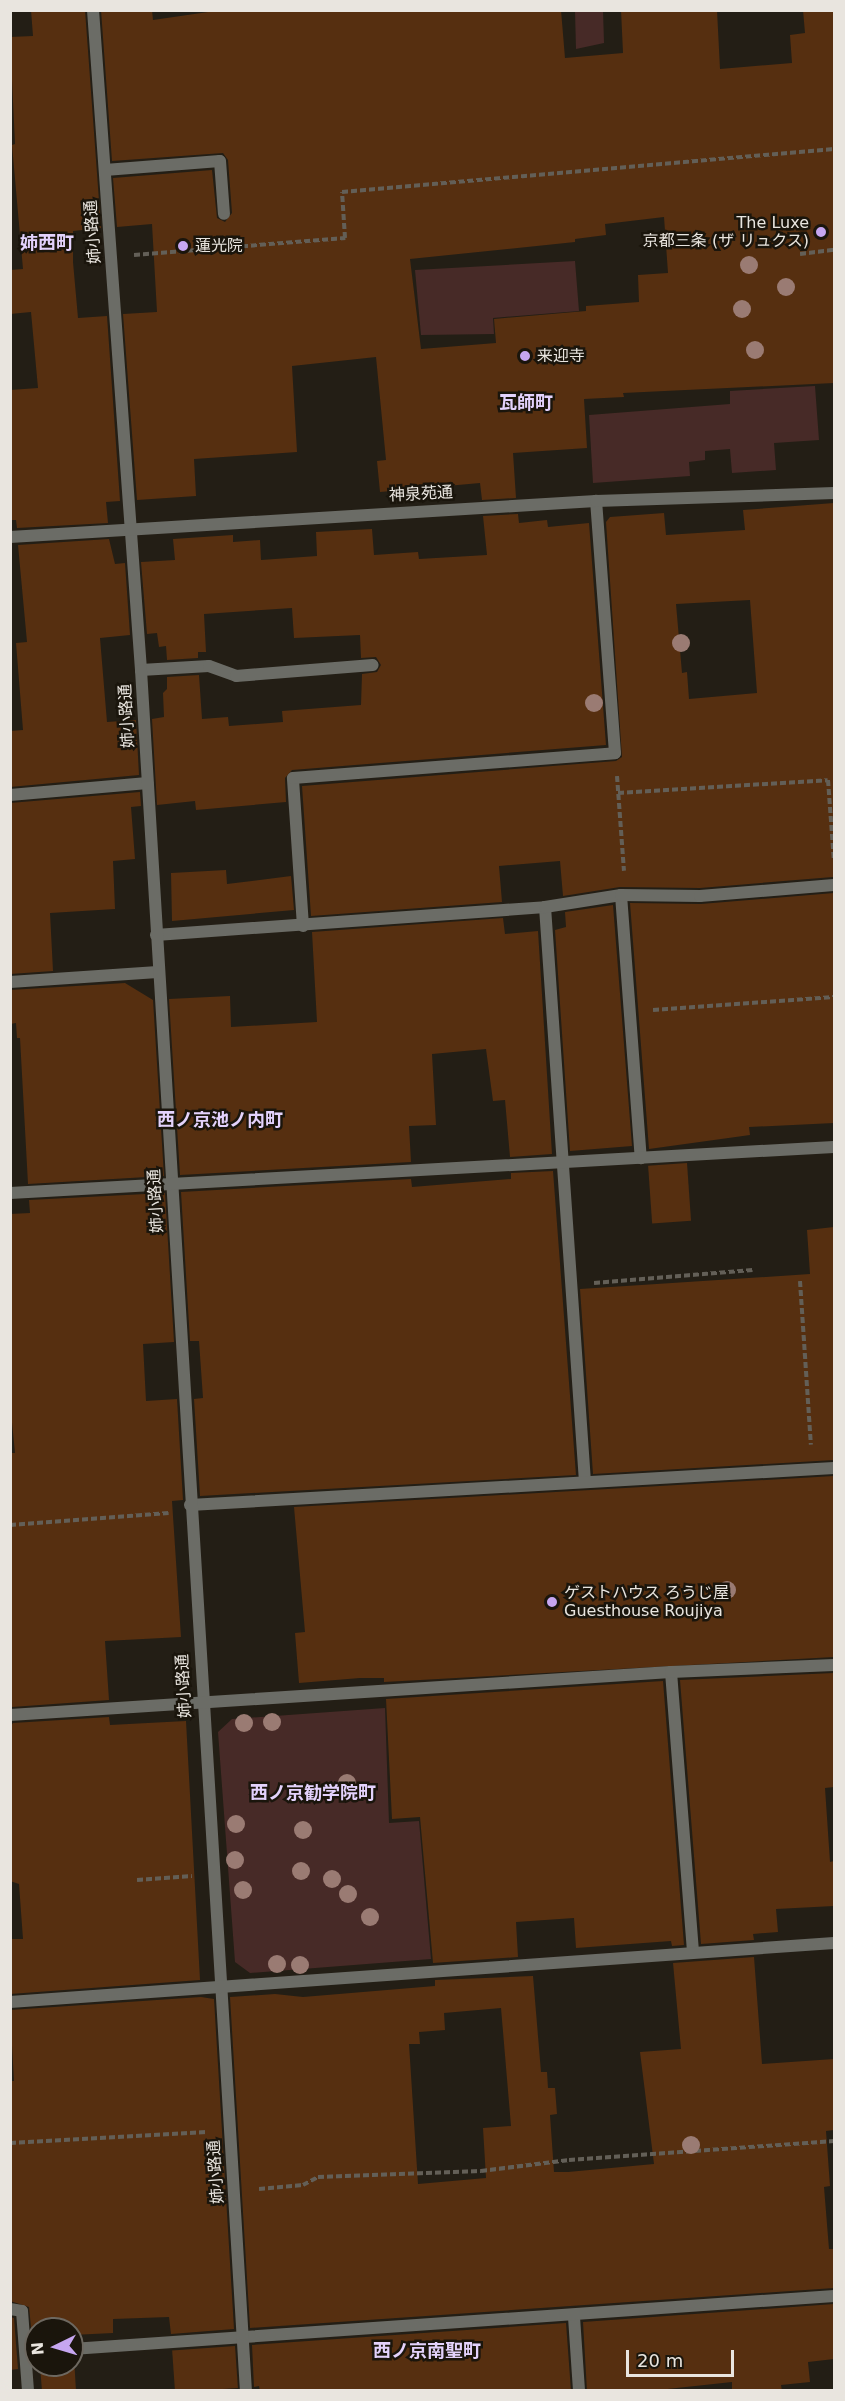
<!DOCTYPE html>
<meta charset="utf-8">
<style>
body{margin:0}
#map{position:relative;width:845px;height:2401px;overflow:hidden;background:#231e15;font-family:"DejaVu Sans","Noto Sans JP",sans-serif}
div>[style]{position:absolute}
[style*='--x']{left:calc(var(--x)*1px);top:calc(var(--y)*1px);width:calc(var(--w)*1px);rotate:calc(var(--a)*1deg)}
.green>*{inset:0;background:#472a27}
.building>*{inset:0;background:#562f10;transform-origin:0 0}
.path>*{height:4px;margin-top:-2px;transform-origin:0;background:repeating-linear-gradient(90deg,#635f57 0 6px,transparent 0 9px)}
.lane>*{height:12px;margin:-6px;padding:0 6px;transform-origin:6px;border-radius:6px;background:#6b6c66}
.street>*{height:12px;margin:-6px;padding:0 6px;transform-origin:6px;border-radius:6px;background:#6b6c66}
.trees>*{width:18px;height:18px;margin:-9px;border-radius:50%;background:#9a7b73}
.dots>*{width:16px;height:16px;translate:-50% -50%;box-sizing:border-box;border:3px solid #1a150c;border-radius:50%}
span{translate:-50% -50%;white-space:nowrap;text-align:center;line-height:1.15;-webkit-text-stroke:5px #1a150c;paint-order:stroke}
.poi-label{font-size:16px;color:#e9e5df}
.right{translate:-100% -50%;text-align:right}
.left{translate:0 -50%;text-align:left}
.street-label{font-size:16px;color:#e9e5df}
.neighbourhood-label{font-size:18px;color:#e3d2fc;font-weight:700}
.frame{position:absolute;inset:0;border:12px solid #e9e5df;pointer-events:none}
.north{position:absolute;left:24px;top:2317px;width:60px;height:60px;box-sizing:border-box;background:#1a150c;border:2px solid #6d6860;border-radius:50%;rotate:265deg;font-size:16px;font-weight:700;line-height:24px;text-align:center;color:#e9e5df}
.north::after{content:'';display:block;margin:auto;width:21px;height:27px;background:#c6a6f0;clip-path:polygon(50% 0,100% 100%,50% 72%,0 100%)}
.scale{position:absolute;left:626px;top:2350px;width:108px;height:27px;box-sizing:border-box;border:3px solid #e9e5df;border-top:0;padding-left:8px;font-size:18px;line-height:21px;white-space:nowrap;color:#e9e5df;-webkit-text-stroke:4px #1a150c;paint-order:stroke}
</style>
<div id="map">
<div class="green">
<i style="clip-path:polygon(575px 11px,603px 11px,604px 43px,576px 49px)"></i>
<i style="clip-path:polygon(575px 261px,579px 311px,493px 318px,494px 334px,421px 335px,415px 270px)"></i>
<i style="clip-path:polygon(815px 386px,819px 440px,774px 443px,776px 470px,732px 473px,730px 449px,705px 451px,705px 460px,689px 462px,690px 476px,593px 483px,589px 415px,730px 404px,730px 391px)"></i>
<i style="clip-path:polygon(385px 1708px,389px 1823px,419px 1821px,431px 1959px,250px 1973px,235px 1962px,218px 1732px,232px 1719px)"></i>
</div>
<div class="building">
<i style="clip-path:polygon(31px 10px,85px 10px,101px 228px,73px 231px,73px 262px,78px 318px,107px 316px,120px 501px,106px 502px,108px 523px,17px 528px,16px 520px,10px 520px,10px 390px,38px 388px,31px 312px,10px 314px,10px 270px,23px 269px,12px 145px,15px 144px,10px 37px,33px 36px)"></i>
<i style="clip-path:polygon(evenodd,101px 10px,152px 10px,153px 20px,222px 10px,561px 10px,565px 58px,623px 53px,621px 10px,717px 10px,720px 69px,792px 63px,790px 35px,805px 33px,803px 10px,834px 10px,834px 383px,623px 393px,624px 397px,584px 399px,587px 448px,513px 453px,516px 498px,482px 500px,480px 483px,380px 492px,377px 461px,386px 460px,376px 357px,292px 366px,297px 452px,194px 459px,196px 496px,137px 500px,123px 314px,157px 312px,152px 224px,117px 227px,113px 178px,212px 170px,217px 218px,225px 222px,232px 213px,228px 160px,223px 153px,112px 161px,101px 10px,664px 217px,668px 273px,638px 275px,639px 302px,586px 306px,586px 311px,494px 319px,496px 343px,421px 349px,410px 259px,575px 242px,575px 239px,606px 235px,605px 224px,664px 217px)"></i>
<i style="clip-path:polygon(evenodd,834px 503px,833px 877px,700px 888px,620px 887px,563px 896px,560px 861px,499px 866px,502px 902px,311px 916px,302px 786px,616px 761px,622px 757px,606px 522px,610px 517px,664px 513px,666px 535px,745px 530px,743px 510px,834px 503px,750px 600px,757px 693px,689px 699px,687px 672px,682px 673px,676px 604px,750px 600px)"></i>
<i style="clip-path:polygon(518px 514px,519px 523px,547px 520px,548px 527px,589px 523px,606px 745px,292px 770px,285px 778px,286px 802px,196px 810px,195px 801px,157px 805px,152px 719px,164px 717px,163px 693px,167px 689px,167px 677px,199px 675px,202px 719px,228px 717px,229px 726px,283px 722px,282px 711px,361px 705px,362px 674px,377px 672px,381px 665px,376px 657px,361px 658px,360px 635px,294px 638px,292px 608px,204px 614px,206px 652px,198px 652px,198px 658px,167px 660px,166px 646px,159px 647px,157px 633px,147px 634px,141px 562px,175px 560px,173px 539px,233px 535px,233px 542px,260px 540px,261px 560px,317px 556px,316px 532px,372px 529px,374px 555px,418px 552px,419px 559px,487px 555px,483px 516px)"></i>
<i style="clip-path:polygon(109px 539px,115px 564px,125px 563px,130px 635px,100px 638px,107px 722px,136px 720px,139px 775px,10px 787px,10px 731px,23px 730px,16px 643px,27px 642px,18px 545px)"></i>
<i style="clip-path:polygon(140px 792px,141px 806px,131px 807px,135px 859px,113px 861px,115px 909px,50px 913px,53px 971px,10px 974px,10px 803px)"></i>
<i style="clip-path:polygon(226px 870px,227px 884px,291px 876px,294px 910px,172px 921px,171px 873px)"></i>
<i style="clip-path:polygon(834px 893px,834px 1123px,749px 1127px,750px 1135px,649px 1149px,630px 903px,701px 904px)"></i>
<i style="clip-path:polygon(613px 905px,632px 1146px,570px 1151px,555px 930px,566px 927px,565px 912px)"></i>
<i style="clip-path:polygon(503px 918px,505px 934px,538px 931px,552px 1154px,510px 1157px,505px 1100px,493px 1101px,486px 1049px,432px 1054px,436px 1125px,409px 1126px,411px 1162px,180px 1175px,169px 999px,230px 996px,231px 1027px,317px 1022px,312px 932px)"></i>
<i style="clip-path:polygon(125px 983px,153px 1000px,164px 1176px,28px 1184px,20px 1038px,17px 1038px,16px 1023px,10px 1024px,10px 990px)"></i>
<i style="left:687px;top:1163px;width:58px;height:39px;rotate:86deg"></i>
<i style="clip-path:polygon(553px 1171px,576px 1475px,200px 1496px,194px 1399px,203px 1398px,199px 1341px,190px 1341px,181px 1192px,411px 1179px,412px 1187px,511px 1179px,511px 1173px)"></i>
<i style="clip-path:polygon(165px 1193px,174px 1342px,143px 1344px,146px 1401px,177px 1399px,183px 1500px,172px 1501px,181px 1637px,105px 1641px,109px 1700px,12px 1707px,10px 1453px,15px 1453px,10px 1402px,10px 1214px,30px 1213px,29px 1200px)"></i>
<i style="clip-path:polygon(834px 1227px,834px 1460px,593px 1474px,580px 1289px,810px 1274px,807px 1230px)"></i>
<i style="clip-path:polygon(834px 1476px,834px 1657px,384px 1682px,384px 1678px,360px 1678px,299px 1683px,295px 1633px,305px 1632px,294px 1507px)"></i>
<i style="clip-path:polygon(834px 1673px,834px 1787px,825px 1788px,830px 1862px,834px 1861px,834px 1906px,776px 1909px,778px 1932px,753px 1934px,754px 1940px,701px 1944px,680px 1680px)"></i>
<i style="clip-path:polygon(663px 1681px,684px 1945px,672px 1946px,671px 1941px,576px 1948px,574px 1918px,516px 1922px,518px 1957px,433px 1963px,420px 1817px,392px 1819px,386px 1699px)"></i>
<i style="clip-path:polygon(109px 1717px,110px 1725px,186px 1721px,200px 1980px,10px 1994px,10px 1939px,23px 1939px,19px 1884px,10px 1881px,10px 1727px,13px 1723px)"></i>
<i style="clip-path:polygon(evenodd,754px 1957px,762px 2064px,834px 2059px,834px 2130px,826px 2131px,830px 2186px,824px 2187px,829px 2249px,834px 2249px,834px 2288px,250px 2328px,230px 1997px,275px 1994px,303px 1997px,435px 1986px,435px 1980px,533px 1976px,541px 2072px,547px 2072px,548px 2088px,555px 2088px,557px 2114px,550px 2115px,554px 2172px,568px 2172px,654px 2164px,640px 2052px,681px 2049px,673px 1963px,754px 1957px,501px 2008px,511px 2126px,483px 2128px,486px 2178px,418px 2184px,409px 2044px,420px 2044px,419px 2032px,445px 2030px,444px 2013px,501px 2008px)"></i>
<i style="clip-path:polygon(201px 1997px,214px 1999px,234px 2329px,171px 2334px,169px 2317px,113px 2319px,113px 2333px,72px 2335px,73px 2341px,72px 2341px,72px 2329px,36px 2329px,36px 2365px,72px 2365px,74px 2357px,76px 2391px,42px 2391px,40px 2366px,35px 2367px,29px 2307px,10px 2301px,10px 2081px,14px 2081px,10px 2010px)"></i>
<i style="clip-path:polygon(834px 2304px,834px 2359px,808px 2362px,810px 2382px,781px 2385px,782px 2391px,732px 2391px,732px 2382px,649px 2391px,587px 2391px,583px 2322px)"></i>
<i style="clip-path:polygon(10px 2317px,14px 2318px,18px 2369px,10px 2370px)"></i>
<i style="clip-path:polygon(566px 2323px,571px 2391px,260px 2391px,259px 2386px,254px 2387px,252px 2345px)"></i>
<i style="left:235px;top:2346px;width:42px;height:63px;rotate:86deg"></i>
</div>
<div class="path">
<i style="--x:800;--y:254;--w:34;--a:-7"></i>
<i style="--x:134;--y:255;--w:212;--a:-4.6"></i>
<i style="--x:345;--y:238;--w:46;--a:-93.7"></i>
<i style="--x:342;--y:192;--w:494;--a:-5"></i>
<i style="--x:617;--y:776;--w:95;--a:85.8"></i>
<i style="--x:618;--y:793;--w:210;--a:-3.5"></i>
<i style="--x:828;--y:780;--w:81;--a:85.8"></i>
<i style="--x:653;--y:1010;--w:181;--a:-4.1"></i>
<i style="--x:800;--y:1281;--w:164;--a:86.2"></i>
<i style="--x:594;--y:1283;--w:159;--a:-4.7"></i>
<i style="--x:10;--y:1525;--w:159;--a:-4.3"></i>
<i style="--x:137;--y:1880;--w:55;--a:-4.2"></i>
<i style="--x:10;--y:2143;--w:197;--a:-3.2"></i>
<i style="--x:259;--y:2189;--w:44;--a:-5.2"></i>
<i style="--x:303;--y:2185;--w:17;--a:-28"></i>
<i style="--x:318;--y:2177;--w:163;--a:-2.1"></i>
<i style="--x:481;--y:2171;--w:89;--a:-7.1"></i>
<i style="--x:569;--y:2160;--w:266;--a:-4.1"></i>
</div>
<div class="lane">
<i style="--x:105;--y:170;--w:115;--a:-4.5"></i>
<i style="--x:220;--y:161;--w:53;--a:85.7"></i>
<i style="--x:141;--y:670;--w:68;--a:-3.4"></i>
<i style="--x:209;--y:666;--w:29;--a:20"></i>
<i style="--x:236;--y:676;--w:137;--a:-4.6"></i>
<i style="--x:10;--y:795;--w:138;--a:-5"></i>
<i style="--x:621;--y:895;--w:264;--a:85.7"></i>
<i style="--x:545;--y:907;--w:576;--a:86.02"></i>
<i style="--x:303;--y:926;--w:148;--a:-93.9"></i>
<i style="--x:293;--y:778;--w:323;--a:-4.4"></i>
<i style="--x:615;--y:753;--w:253;--a:-94.3"></i>
<i style="--x:156;--y:935;--w:390;--a:-4.1"></i>
<i style="--x:545;--y:907;--w:77;--a:-9"></i>
<i style="--x:621;--y:895;--w:79;--a:0.7"></i>
<i style="--x:700;--y:896;--w:134;--a:-4.7"></i>
<i style="--x:10;--y:982;--w:148;--a:-3.9"></i>
<i style="--x:190;--y:1505;--w:645;--a:-3.29"></i>
<i style="--x:671;--y:1672;--w:281;--a:85.5"></i>
<i style="--x:10;--y:2309;--w:12;--a:9"></i>
<i style="--x:22;--y:2311;--w:79;--a:85.7"></i>
<i style="--x:574;--y:2317;--w:73;--a:86.1"></i>
<i style="--x:72;--y:2349;--w:764;--a:-3.98"></i>
</div>
<div class="street">
<i style="--x:93;--y:10;--w:662;--a:85.84"></i>
<i style="--x:141;--y:670;--w:1723;--a:86.51"></i>
<i style="--x:10;--y:537;--w:587;--a:-3.52"></i>
<i style="--x:596;--y:501;--w:238;--a:-1.9"></i>
<i style="--x:10;--y:1193;--w:825;--a:-3.2"></i>
<i style="--x:10;--y:1715;--w:662;--a:-3.72"></i>
<i style="--x:671;--y:1672;--w:163;--a:-2.5"></i>
<i style="--x:10;--y:2002;--w:826;--a:-4.1"></i>
</div>
<div class="trees">
<i style="left:749px;top:265px"></i>
<i style="left:786px;top:287px"></i>
<i style="left:742px;top:309px"></i>
<i style="left:755px;top:350px"></i>
<i style="left:681px;top:643px"></i>
<i style="left:594px;top:703px"></i>
<i style="left:727px;top:1590px"></i>
<i style="left:272px;top:1722px"></i>
<i style="left:244px;top:1723px"></i>
<i style="left:347px;top:1783px"></i>
<i style="left:236px;top:1824px"></i>
<i style="left:303px;top:1830px"></i>
<i style="left:235px;top:1860px"></i>
<i style="left:301px;top:1871px"></i>
<i style="left:332px;top:1879px"></i>
<i style="left:243px;top:1890px"></i>
<i style="left:348px;top:1894px"></i>
<i style="left:370px;top:1917px"></i>
<i style="left:277px;top:1964px"></i>
<i style="left:300px;top:1965px"></i>
<i style="left:691px;top:2145px"></i>
</div>
<div class="dots">
<i style="left:821px;top:232px;background:#c6a6f0"></i>
<i style="left:183px;top:246px;background:#c6a6f0"></i>
<i style="left:525px;top:356px;background:#c6a6f0"></i>
<i style="left:552px;top:1602px;background:#c6a6f0"></i>
</div>
<div class="poi-label">
<span class="right" style="left:809px;top:232px">The Luxe<br>京都三条 (ザ リュクス)</span>
<span class="left" style="left:195px;top:246px">蓮光院</span>
<span class="left" style="left:537px;top:356px">来迎寺</span>
<span class="left" style="left:564px;top:1602px">ゲストハウス ろうじ屋<br>Guesthouse Roujiya</span>
</div>
<div class="street-label">
<span style="left:93px;top:232px;rotate:-94deg">姉小路通</span>
<span style="left:421px;top:494px;rotate:-3deg">神泉苑通</span>
<span style="left:127px;top:716px;rotate:-93deg">姉小路通</span>
<span style="left:156px;top:1201px;rotate:-93deg">姉小路通</span>
<span style="left:184px;top:1686px;rotate:-93deg">姉小路通</span>
<span style="left:216px;top:2172px;rotate:-94deg">姉小路通</span>
</div>
<div class="neighbourhood-label">
<span style="left:47px;top:243px">姉西町</span>
<span style="left:526px;top:403px">瓦師町</span>
<span style="left:220px;top:1120px">西ノ京池ノ内町</span>
<span style="left:313px;top:1793px">西ノ京勧学院町</span>
<span style="left:427px;top:2351px">西ノ京南聖町</span>
</div>
<div class="frame"></div>
<div class="north">N</div>
<div class="scale">20 m</div>
</div>
